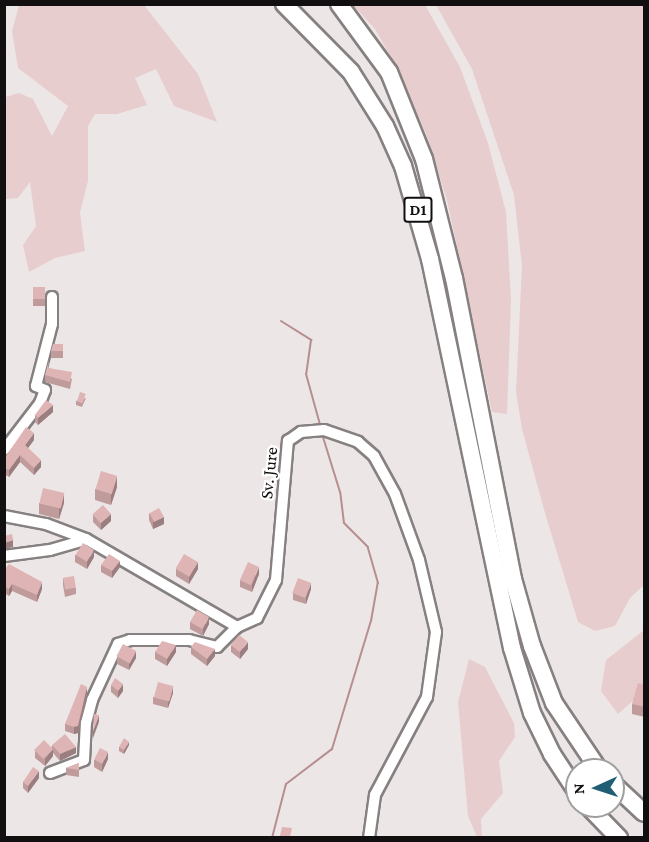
<!DOCTYPE html>
<style>
body{margin:0}
#map{position:relative;width:649px;height:842px;overflow:hidden;background:#ede6e6;font-family:"Crimson Pro",serif}
div>[style]{position:absolute}
[style*='--x']{left:calc(var(--x)*1px);top:calc(var(--y)*1px);width:calc(var(--w)*1px);rotate:calc(var(--a)*1deg)}
.green>*{inset:0;background:#e8cdce}
.stream>*{height:2px;margin:-1px;padding:0 1px;transform-origin:1px;border-radius:1px;background:#b68e8f}
.roads{filter:drop-shadow(2px 0 #878080) drop-shadow(-2px 0 #878080) drop-shadow(0 2px #878080) drop-shadow(0 -2px #878080)}
.minor>*{height:10px;margin:-5px;padding:0 5px;transform-origin:5px;border-radius:5px;background:#fff}
.highway>*{height:16px;margin:-8px;padding:0 8px;transform-origin:8px;border-radius:8px;background:#fff}
.wall>*{inset:0;background:#bf9b9c}
.shaded-wall>*{inset:0;background:#9b7e7f}
.building>*{inset:0;background:#deb4b5;transform-origin:0 0}
span{translate:-50% -50%;white-space:nowrap;text-align:center;line-height:1.15;-webkit-text-stroke:4.5px #fff;paint-order:stroke}
.shield-label span{padding:2px 4px;background:#fff;border:2px solid;border-radius:4px;-webkit-text-stroke-width:0}
.shield-label{font-size:16px;color:#120f10;font-weight:700}
.street-label{font-size:18px;color:#120f10}
.frame{position:absolute;inset:0;border:6px solid #120f10;pointer-events:none}
.north{position:absolute;left:565px;top:758px;width:60px;height:60px;box-sizing:border-box;background:#fff;border:2px solid #a09f9f;border-radius:50%;rotate:267deg;font-size:16px;font-weight:700;line-height:24px;text-align:center;color:#120f10}
.north::after{content:'';display:block;margin:auto;width:21px;height:27px;background:#1f5e74;clip-path:polygon(50% 0,100% 100%,50% 72%,0 100%)}
</style>
<div id="map">
<div class="green">
<i style="clip-path:polygon(19px 5px,144px 5px,198px 74px,217px 122px,174px 106px,156px 69px,135px 78px,147px 105px,117px 114px,95px 114px,88px 126px,88px 181px,80px 213px,85px 251px,55px 258px,29px 272px,23px 245px,36px 226px,30px 182px,18px 198px,5px 199px,5px 97px,19px 93px,33px 99px,52px 136px,68px 106px,18px 68px,12px 31px)"></i>
<i style="clip-path:polygon(353px 5px,425px 5px,460px 67px,488px 143px,506px 212px,511px 299px,507px 414px,492px 412px,447px 200px,426px 134px,399px 71px,375px 29px)"></i>
<i style="clip-path:polygon(436px 5px,644px 5px,644px 585px,630px 598px,615px 626px,595px 631px,578px 622px,545px 513px,522px 429px,516px 392px,522px 266px,514px 195px,472px 69px)"></i>
<i style="clip-path:polygon(644px 630px,644px 691px,618px 714px,601px 691px,606px 660px)"></i>
<i style="clip-path:polygon(469px 659px,485px 667px,514px 723px,515px 737px,499px 761px,503px 793px,481px 819px,482px 837px,477px 837px,468px 816px,458px 702px)"></i>
</div>
<div class="stream">
<i style="--x:281;--y:321;--w:36;--a:32"></i>
<i style="--x:311;--y:340;--w:34;--a:98"></i>
<i style="--x:306;--y:374;--w:56;--a:74.5"></i>
<i style="--x:272;--y:838;--w:56;--a:-75.5"></i>
<i style="--x:286;--y:784;--w:58;--a:-37.3"></i>
<i style="--x:332;--y:749;--w:134;--a:-73.1"></i>
<i style="--x:371;--y:621;--w:39;--a:-80"></i>
<i style="--x:378;--y:583;--w:37;--a:-106"></i>
<i style="--x:368;--y:547;--w:34;--a:-135"></i>
<i style="--x:344;--y:523;--w:31;--a:-97"></i>
<i style="--x:340;--y:492;--w:61;--a:-107.2"></i>
</div>
<div class="roads">
<div class="minor">
<i style="--x:4;--y:450;--w:59;--a:-52.5"></i>
<i style="--x:40;--y:403;--w:14;--a:-69"></i>
<i style="--x:45;--y:390;--w:10;--a:-156"></i>
<i style="--x:36;--y:386;--w:64;--a:-75.5"></i>
<i style="--x:52;--y:324;--w:27;--a:-90"></i>
<i style="--x:4;--y:516;--w:43;--a:10.8"></i>
<i style="--x:46;--y:524;--w:43;--a:20.6"></i>
<i style="--x:86;--y:539;--w:175;--a:30.2"></i>
<i style="--x:237;--y:627;--w:22;--a:-24"></i>
<i style="--x:257;--y:618;--w:42;--a:-63.4"></i>
<i style="--x:276;--y:580;--w:140;--a:-85.1"></i>
<i style="--x:288;--y:441;--w:16;--a:-35"></i>
<i style="--x:301;--y:432;--w:23;--a:-5"></i>
<i style="--x:324;--y:430;--w:36;--a:19"></i>
<i style="--x:358;--y:442;--w:21;--a:41"></i>
<i style="--x:374;--y:456;--w:43;--a:61.1"></i>
<i style="--x:395;--y:494;--w:70;--a:70"></i>
<i style="--x:419;--y:560;--w:74;--a:76.7"></i>
<i style="--x:436;--y:632;--w:66;--a:97.9"></i>
<i style="--x:427;--y:697;--w:111;--a:118"></i>
<i style="--x:375;--y:795;--w:43;--a:97.9"></i>
<i style="--x:4;--y:556;--w:46;--a:-7.4"></i>
<i style="--x:50;--y:550;--w:37;--a:-16"></i>
<i style="--x:50;--y:773;--w:36;--a:-21"></i>
<i style="--x:84;--y:760;--w:37;--a:-87"></i>
<i style="--x:86;--y:723;--w:24;--a:-75"></i>
<i style="--x:92;--y:700;--w:62;--a:-65.1"></i>
<i style="--x:118;--y:644;--w:13;--a:-18"></i>
<i style="--x:130;--y:640;--w:59;--a:0"></i>
<i style="--x:189;--y:640;--w:29;--a:14"></i>
<i style="--x:217;--y:647;--w:28;--a:-45"></i>
</div>
<div class="highway">
<i style="--x:284;--y:4;--w:95;--a:45.4"></i>
<i style="--x:351;--y:72;--w:64;--a:57.8"></i>
<i style="--x:385;--y:126;--w:44;--a:65.8"></i>
<i style="--x:403;--y:166;--w:97;--a:73.8"></i>
<i style="--x:430;--y:259;--w:398;--a:78.1"></i>
<i style="--x:512;--y:648;--w:68;--a:72.9"></i>
<i style="--x:532;--y:713;--w:46;--a:64"></i>
<i style="--x:552;--y:754;--w:45;--a:56.7"></i>
<i style="--x:339;--y:4;--w:84;--a:53.7"></i>
<i style="--x:389;--y:72;--w:94;--a:68.1"></i>
<i style="--x:424;--y:159;--w:123;--a:75.9"></i>
<i style="--x:454;--y:278;--w:307;--a:78.9"></i>
<i style="--x:513;--y:579;--w:70;--a:74.2"></i>
<i style="--x:532;--y:646;--w:61;--a:68.9"></i>
<i style="--x:554;--y:703;--w:81;--a:56.1"></i>
<i style="--x:613;--y:784;--w:42;--a:43.1"></i>
<i style="--x:588;--y:806;--w:45;--a:45.9"></i>
</div>
</div>
<div class="wall">
<i style="clip-path:polygon(33px 287px,45px 294px,45px 306px,33px 306px)"></i>
<i style="clip-path:polygon(63px 344px,63px 358px,51px 358px,51px 351px)"></i>
<i style="clip-path:polygon(49px 368px,72px 379px,70px 389px,45px 382px,45px 375px)"></i>
<i style="clip-path:polygon(86px 398px,82px 407px,76px 405px,76px 401px)"></i>
<i style="clip-path:polygon(53px 412px,38px 425px,35px 422px,35px 415px)"></i>
<i style="clip-path:polygon(34px 440px,28px 448px,41px 467px,34px 475px,20px 462px,9px 477px,4px 474px,4px 459px)"></i>
<i style="clip-path:polygon(117px 487px,111px 505px,95px 500px,95px 489px)"></i>
<i style="clip-path:polygon(39px 503px,64px 503px,59px 519px,39px 514px)"></i>
<i style="clip-path:polygon(149px 513px,164px 524px,153px 529px,149px 520px)"></i>
<i style="clip-path:polygon(93px 515px,111px 521px,101px 530px,93px 522px)"></i>
<i style="clip-path:polygon(75px 555px,94px 557px,87px 569px,75px 562px)"></i>
<i style="clip-path:polygon(101px 565px,120px 567px,112px 578px,101px 572px)"></i>
<i style="clip-path:polygon(176px 569px,198px 569px,189px 584px,176px 576px)"></i>
<i style="clip-path:polygon(4px 570px,42px 589px,37px 602px,12px 591px,9px 596px,4px 593px)"></i>
<i style="clip-path:polygon(259px 574px,252px 592px,240px 587px,240px 580px)"></i>
<i style="clip-path:polygon(63px 578px,76px 588px,76px 594px,65px 597px,63px 585px)"></i>
<i style="clip-path:polygon(311px 589px,306px 604px,293px 600px,293px 593px)"></i>
<i style="clip-path:polygon(190px 622px,209px 624px,203px 636px,190px 629px)"></i>
<i style="clip-path:polygon(231px 645px,248px 649px,240px 659px,231px 652px)"></i>
<i style="clip-path:polygon(191px 647px,215px 656px,207px 666px,191px 654px)"></i>
<i style="clip-path:polygon(155px 652px,176px 652px,167px 666px,155px 659px)"></i>
<i style="clip-path:polygon(117px 657px,136px 658px,129px 670px,117px 664px)"></i>
<i style="clip-path:polygon(111px 685px,123px 691px,118px 698px,111px 692px)"></i>
<i style="clip-path:polygon(645px 685px,645px 717px,632px 714px,632px 704px)"></i>
<i style="clip-path:polygon(173px 693px,168px 708px,153px 704px,153px 697px)"></i>
<i style="clip-path:polygon(87px 694px,78px 733px,74px 734px,65px 731px,65px 724px)"></i>
<i style="clip-path:polygon(52px 745px,76px 753px,60px 761px,53px 753px,53px 756px,45px 766px,35px 758px,35px 751px,52px 747px)"></i>
<i style="clip-path:polygon(129px 745px,124px 754px,119px 751px,119px 747px)"></i>
<i style="clip-path:polygon(108px 759px,102px 772px,94px 767px,94px 760px)"></i>
<i style="clip-path:polygon(79px 763px,79px 777px,66px 775px,66px 768px)"></i>
<i style="clip-path:polygon(39px 778px,28px 793px,23px 788px,23px 782px)"></i>
</div>
<div class="shaded-wall">
<i style="clip-path:polygon(53px 405px,53px 412px,38px 425px,38px 418px)"></i>
<i style="clip-path:polygon(34px 433px,34px 440px,25px 452px,25px 445px)"></i>
<i style="clip-path:polygon(20px 455px,20px 462px,9px 477px,9px 470px)"></i>
<i style="clip-path:polygon(41px 460px,41px 467px,34px 475px,34px 468px)"></i>
<i style="clip-path:polygon(117px 476px,117px 487px,111px 505px,111px 495px)"></i>
<i style="clip-path:polygon(64px 493px,64px 503px,59px 519px,59px 509px)"></i>
<i style="clip-path:polygon(111px 514px,111px 521px,101px 530px,101px 523px)"></i>
<i style="clip-path:polygon(164px 517px,164px 524px,153px 529px,153px 522px)"></i>
<i style="clip-path:polygon(13px 540px,13px 547px,4px 549px,4px 543px)"></i>
<i style="clip-path:polygon(94px 550px,94px 557px,87px 569px,87px 562px)"></i>
<i style="clip-path:polygon(120px 561px,120px 567px,112px 578px,112px 571px)"></i>
<i style="clip-path:polygon(198px 562px,198px 569px,189px 584px,189px 577px)"></i>
<i style="clip-path:polygon(259px 567px,259px 574px,252px 592px,252px 585px)"></i>
<i style="clip-path:polygon(42px 582px,42px 589px,37px 602px,37px 595px)"></i>
<i style="clip-path:polygon(311px 583px,311px 589px,306px 604px,306px 597px)"></i>
<i style="clip-path:polygon(12px 584px,12px 591px,9px 596px,9px 589px)"></i>
<i style="clip-path:polygon(209px 617px,209px 624px,203px 636px,203px 629px)"></i>
<i style="clip-path:polygon(248px 642px,248px 649px,240px 659px,240px 652px)"></i>
<i style="clip-path:polygon(176px 645px,176px 652px,167px 666px,167px 659px)"></i>
<i style="clip-path:polygon(215px 649px,215px 656px,207px 666px,207px 659px)"></i>
<i style="clip-path:polygon(136px 651px,136px 658px,129px 670px,129px 664px)"></i>
<i style="clip-path:polygon(123px 684px,123px 691px,118px 698px,118px 691px)"></i>
<i style="clip-path:polygon(173px 686px,173px 693px,168px 708px,168px 701px)"></i>
<i style="clip-path:polygon(87px 687px,87px 694px,78px 733px,74px 734px,74px 727px)"></i>
<i style="clip-path:polygon(99px 715px,99px 722px,93px 738px,93px 731px)"></i>
<i style="clip-path:polygon(129px 742px,129px 745px,124px 754px,124px 750px)"></i>
<i style="clip-path:polygon(76px 747px,76px 753px,60px 761px,60px 754px)"></i>
<i style="clip-path:polygon(53px 749px,53px 756px,45px 766px,45px 759px)"></i>
<i style="clip-path:polygon(108px 752px,108px 759px,102px 772px,102px 765px)"></i>
<i style="clip-path:polygon(39px 771px,39px 778px,28px 793px,28px 786px)"></i>
</div>
<div class="building">
<i style="left:33px;top:287px;width:12px;height:12px"></i>
<i style="clip-path:polygon(53px 344px,63px 344px,63px 351px,51px 351px)"></i>
<i style="clip-path:polygon(49px 360px,48px 368px,72px 372px,70px 382px,45px 375px)"></i>
<i style="left:80px;top:392px;width:6px;height:10px;rotate:18deg"></i>
<i style="clip-path:polygon(46px 400px,53px 405px,38px 418px,35px 415px)"></i>
<i style="clip-path:polygon(26px 427px,34px 433px,25px 445px,41px 460px,34px 468px,20px 455px,9px 470px,4px 468px,4px 459px)"></i>
<i style="left:101px;top:471px;width:17px;height:19px;rotate:17deg"></i>
<i style="left:43px;top:488px;width:22px;height:16px;rotate:13deg"></i>
<i style="left:103px;top:505px;width:12px;height:14px;rotate:48deg"></i>
<i style="left:159px;top:508px;width:10px;height:11px;rotate:61deg"></i>
<i style="clip-path:polygon(12px 534px,13px 540px,4px 543px,4px 536px)"></i>
<i style="left:83px;top:543px;width:13px;height:14px;rotate:32deg"></i>
<i style="clip-path:polygon(109px 554px,120px 561px,112px 571px,101px 565px)"></i>
<i style="left:184px;top:554px;width:16px;height:17px;rotate:30deg"></i>
<i style="left:248px;top:562px;width:12px;height:20px;rotate:24deg"></i>
<i style="clip-path:polygon(9px 564px,42px 582px,37px 595px,12px 584px,9px 589px,4px 586px,4px 570px)"></i>
<i style="left:74px;top:576px;width:12px;height:11px;rotate:81deg"></i>
<i style="left:298px;top:578px;width:14px;height:16px;rotate:21deg"></i>
<i style="left:197px;top:610px;width:14px;height:14px;rotate:30deg"></i>
<i style="left:239px;top:635px;width:11px;height:13px;rotate:38deg"></i>
<i style="clip-path:polygon(162px 641px,176px 645px,167px 659px,155px 652px)"></i>
<i style="clip-path:polygon(195px 642px,215px 649px,207px 659px,191px 647px)"></i>
<i style="left:123px;top:644px;width:15px;height:14px;rotate:28deg"></i>
<i style="clip-path:polygon(115px 678px,123px 684px,118px 691px,111px 685px)"></i>
<i style="left:158px;top:682px;width:16px;height:16px;rotate:15deg"></i>
<i style="clip-path:polygon(638px 683px,645px 685px,645px 707px,632px 704px)"></i>
<i style="clip-path:polygon(81px 684px,87px 687px,78px 726px,74px 727px,65px 724px)"></i>
<i style="clip-path:polygon(94px 714px,99px 715px,93px 731px)"></i>
<i style="clip-path:polygon(65px 734px,76px 747px,60px 754px,52px 745px)"></i>
<i style="clip-path:polygon(124px 738px,129px 742px,124px 750px,119px 747px)"></i>
<i style="left:44px;top:740px;width:13px;height:14px;rotate:45deg"></i>
<i style="left:100px;top:748px;width:9px;height:13px;rotate:27deg"></i>
<i style="clip-path:polygon(79px 763px,79px 770px,66px 768px)"></i>
<i style="clip-path:polygon(33px 767px,39px 771px,28px 786px,23px 782px)"></i>
<i style="clip-path:polygon(282px 827px,292px 828px,290px 837px,280px 836px)"></i>
</div>
<div class="shield-label">
<span style="left:418px;top:210px">D1</span>
</div>
<div class="street-label">
<span style="left:269px;top:473px;rotate:-84deg">Sv. Jure</span>
</div>
<div class="frame"></div>
<div class="north">N</div>
</div>
